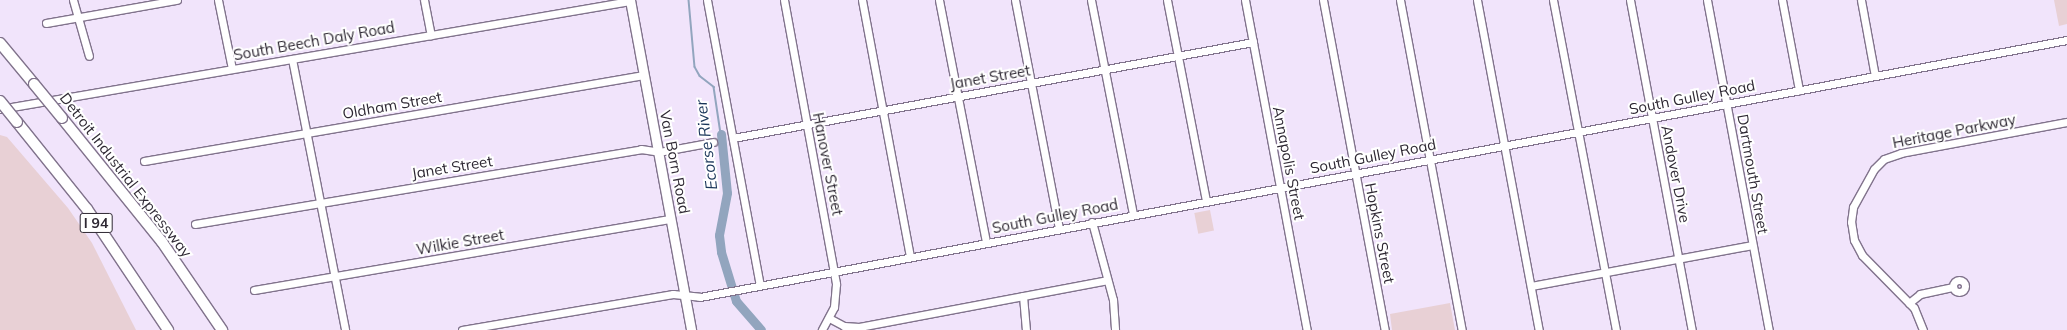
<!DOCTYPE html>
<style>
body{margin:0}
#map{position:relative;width:2067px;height:330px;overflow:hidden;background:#f1e4fb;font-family:Mulish,sans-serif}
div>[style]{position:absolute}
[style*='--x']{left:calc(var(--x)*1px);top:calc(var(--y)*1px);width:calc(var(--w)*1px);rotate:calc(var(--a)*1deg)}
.green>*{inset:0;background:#e8d0d5;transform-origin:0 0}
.stream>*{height:1.5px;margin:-0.75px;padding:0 0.75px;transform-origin:0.75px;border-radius:0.75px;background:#92a5be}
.river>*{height:9px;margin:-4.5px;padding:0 4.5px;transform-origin:4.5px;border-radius:4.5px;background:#92a5be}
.roads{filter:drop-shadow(1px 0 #81738c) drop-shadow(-1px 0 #81738c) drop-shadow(0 1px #81738c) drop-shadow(0 -1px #81738c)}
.minor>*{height:7px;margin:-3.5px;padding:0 3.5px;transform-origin:3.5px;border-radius:3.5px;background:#fff}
.minor>.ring{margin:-3.5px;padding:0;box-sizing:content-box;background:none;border:7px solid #fff;border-radius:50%}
.major>*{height:9px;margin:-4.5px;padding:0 4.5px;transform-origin:4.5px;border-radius:4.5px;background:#fff}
.highway>*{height:10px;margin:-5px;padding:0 5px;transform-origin:5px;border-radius:5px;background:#fff}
.bridges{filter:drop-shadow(1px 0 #81738c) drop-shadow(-1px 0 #81738c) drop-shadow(0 1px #81738c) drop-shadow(0 -1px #81738c)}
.highway-bridge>*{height:10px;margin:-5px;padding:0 5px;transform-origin:5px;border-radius:5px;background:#fff}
span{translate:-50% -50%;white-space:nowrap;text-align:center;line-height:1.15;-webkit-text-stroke:4px #fff;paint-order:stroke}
.shield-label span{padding:1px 3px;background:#fff;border:1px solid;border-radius:3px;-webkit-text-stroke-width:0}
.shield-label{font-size:14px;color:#2e2833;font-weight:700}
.street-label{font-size:15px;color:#2e2833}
.water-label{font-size:16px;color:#193559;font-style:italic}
</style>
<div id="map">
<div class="green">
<i style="clip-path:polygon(2054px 0,2067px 0,2067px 24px,2059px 26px)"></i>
<i style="clip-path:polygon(0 135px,7px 137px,68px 208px,92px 243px,136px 330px,0 330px)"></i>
<i style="left:1210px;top:210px;width:21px;height:16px;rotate:79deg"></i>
<i style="clip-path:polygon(1450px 303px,1455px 330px,1392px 330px,1390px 314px)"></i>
</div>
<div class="stream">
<i style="--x:689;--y:0;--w:67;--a:84.9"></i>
<i style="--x:695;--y:67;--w:10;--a:61"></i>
<i style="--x:700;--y:76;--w:18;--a:38"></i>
<i style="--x:714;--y:87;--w:48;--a:81.5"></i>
</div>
<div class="river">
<i style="--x:721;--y:134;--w:59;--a:84.2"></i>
<i style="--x:727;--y:193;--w:43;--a:100.8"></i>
<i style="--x:719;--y:235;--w:17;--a:83"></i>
<i style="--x:721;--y:252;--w:51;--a:73"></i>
<i style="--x:736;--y:301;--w:38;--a:49"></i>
</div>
<div class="roads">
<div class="minor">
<i style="--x:73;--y:0;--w:58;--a:74.1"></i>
<i style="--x:218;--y:0;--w:70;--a:78.5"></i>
<i style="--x:424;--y:0;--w:36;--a:79"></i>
<i style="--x:707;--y:0;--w:290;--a:79.5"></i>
<i style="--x:784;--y:0;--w:289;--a:79.6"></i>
<i style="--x:836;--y:284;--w:23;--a:95"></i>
<i style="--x:834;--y:307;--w:26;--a:118"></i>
<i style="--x:862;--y:0;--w:261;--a:79.4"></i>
<i style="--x:939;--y:0;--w:247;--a:79"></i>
<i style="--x:1015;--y:0;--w:232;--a:79.1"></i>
<i style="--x:1091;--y:0;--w:218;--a:78.9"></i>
<i style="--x:1167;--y:0;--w:205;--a:79"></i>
<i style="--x:1245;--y:0;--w:336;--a:79.4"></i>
<i style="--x:1323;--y:0;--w:336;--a:79.4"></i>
<i style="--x:1400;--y:0;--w:336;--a:79.4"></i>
<i style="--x:1477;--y:0;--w:336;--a:79.4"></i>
<i style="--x:1553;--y:0;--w:336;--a:79.2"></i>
<i style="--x:1630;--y:0;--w:336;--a:79.4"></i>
<i style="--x:1707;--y:0;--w:336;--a:79.4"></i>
<i style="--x:1782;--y:0;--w:92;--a:79.3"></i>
<i style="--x:1861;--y:0;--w:77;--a:79.6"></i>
<i style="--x:46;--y:23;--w:133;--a:-10"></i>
<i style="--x:292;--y:59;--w:276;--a:78.9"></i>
<i style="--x:0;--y:109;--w:639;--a:-9.73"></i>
<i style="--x:733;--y:138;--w:529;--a:-10.46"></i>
<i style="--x:144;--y:161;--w:507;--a:-9.76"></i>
<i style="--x:1092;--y:222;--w:81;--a:74.9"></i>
<i style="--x:1113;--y:300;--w:30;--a:86"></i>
<i style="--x:195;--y:224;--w:452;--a:-9.5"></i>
<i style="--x:641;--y:149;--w:18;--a:9"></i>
<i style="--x:659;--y:152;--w:55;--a:-10.5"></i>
<i class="ring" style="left:1953px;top:280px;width:5px;height:5px"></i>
<i style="--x:1531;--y:286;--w:225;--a:-10.5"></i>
<i style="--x:254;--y:290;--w:423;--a:-9.7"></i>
<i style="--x:1023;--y:296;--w:34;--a:85"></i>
<i style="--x:1909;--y:303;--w:14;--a:-39"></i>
<i style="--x:1920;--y:294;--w:34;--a:-12"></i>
<i style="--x:829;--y:318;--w:17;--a:28"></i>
<i style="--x:844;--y:326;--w:15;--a:4"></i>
<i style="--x:859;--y:327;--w:252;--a:-10.7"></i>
<i style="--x:462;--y:330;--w:214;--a:-9.7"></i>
<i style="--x:673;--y:294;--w:27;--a:6"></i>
<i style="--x:700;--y:297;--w:1391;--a:-10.65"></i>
<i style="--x:1923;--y:330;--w:24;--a:-112"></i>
<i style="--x:1914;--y:308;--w:74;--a:-134.5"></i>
<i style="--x:1862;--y:255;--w:17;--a:-118"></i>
<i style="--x:1854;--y:240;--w:18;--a:-99"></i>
<i style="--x:1851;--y:222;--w:15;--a:-82"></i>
<i style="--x:1853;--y:207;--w:43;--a:-61.1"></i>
<i style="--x:1874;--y:169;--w:14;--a:-45"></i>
<i style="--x:1884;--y:159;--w:18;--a:-19"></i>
<i style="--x:1901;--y:153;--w:169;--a:-10.6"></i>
</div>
<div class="major">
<i style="--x:630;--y:0;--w:336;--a:79.5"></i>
</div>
<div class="highway">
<i style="--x:0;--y:43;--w:53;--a:50.3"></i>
<i style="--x:62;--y:118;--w:159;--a:51.1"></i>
<i style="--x:162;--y:242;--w:107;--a:55.7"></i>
<i style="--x:17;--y:122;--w:112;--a:51.2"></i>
<i style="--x:87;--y:209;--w:146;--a:56.2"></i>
</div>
</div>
<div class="bridges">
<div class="highway-bridge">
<i style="--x:34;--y:84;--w:44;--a:50.5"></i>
<i style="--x:0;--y:101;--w:27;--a:51"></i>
</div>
</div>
<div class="shield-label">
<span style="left:96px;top:223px">I 94</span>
</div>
<div class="street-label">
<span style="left:314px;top:41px;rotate:-10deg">South Beech Daly Road</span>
<span style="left:990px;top:77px;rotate:-10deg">Janet Street</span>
<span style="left:1692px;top:97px;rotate:-11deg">South Gulley Road</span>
<span style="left:392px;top:105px;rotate:-10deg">Oldham Street</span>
<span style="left:1954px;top:131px;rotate:-11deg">Heritage Parkway</span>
<span style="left:1373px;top:156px;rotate:-11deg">South Gulley Road</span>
<span style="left:675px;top:162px;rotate:79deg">Van Born Road</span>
<span style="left:1289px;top:163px;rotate:79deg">Annapolis Street</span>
<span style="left:828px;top:164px;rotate:79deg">Hanover Street</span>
<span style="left:452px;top:167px;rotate:-9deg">Janet Street</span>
<span style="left:1676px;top:174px;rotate:79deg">Andover Drive</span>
<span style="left:1753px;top:174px;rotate:80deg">Dartmouth Street</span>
<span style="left:126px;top:175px;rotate:52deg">Detroit Industrial Expressway</span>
<span style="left:1055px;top:216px;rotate:-11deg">South Gulley Road</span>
<span style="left:1380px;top:233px;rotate:79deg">Hopkins Street</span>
<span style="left:460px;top:242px;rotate:-10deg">Wilkie Street</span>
</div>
<div class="water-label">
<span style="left:706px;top:145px;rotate:-97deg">Ecorse River</span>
</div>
</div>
